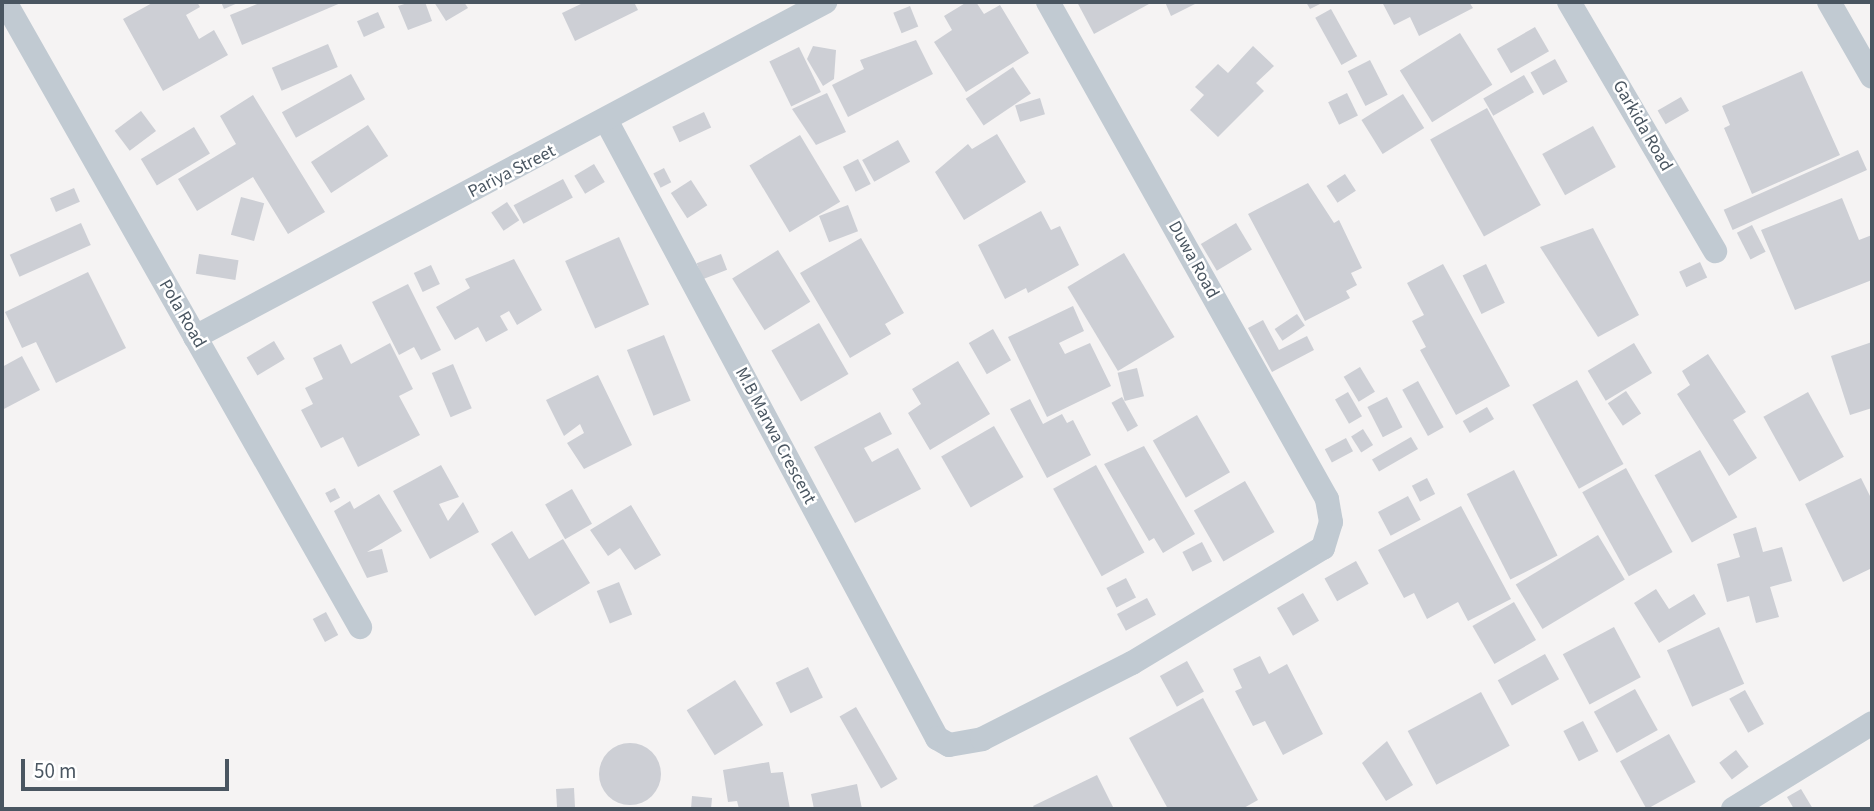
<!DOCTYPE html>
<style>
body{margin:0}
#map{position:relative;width:1874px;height:811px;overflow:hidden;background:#f5f3f3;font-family:"Source Sans 3",sans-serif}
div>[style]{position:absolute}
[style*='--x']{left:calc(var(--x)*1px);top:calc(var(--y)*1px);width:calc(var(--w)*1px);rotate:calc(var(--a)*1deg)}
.building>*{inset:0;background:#cdcfd5;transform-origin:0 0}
.round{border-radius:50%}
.minor>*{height:24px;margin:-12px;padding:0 12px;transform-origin:12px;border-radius:12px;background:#c1cad2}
span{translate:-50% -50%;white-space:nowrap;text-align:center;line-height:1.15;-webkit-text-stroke:5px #fff;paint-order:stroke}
.street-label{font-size:18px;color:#4a5661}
.frame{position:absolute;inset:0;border:4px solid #4a5661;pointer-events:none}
.scale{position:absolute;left:21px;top:759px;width:208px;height:32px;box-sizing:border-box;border:4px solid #4a5661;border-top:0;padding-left:9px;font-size:21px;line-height:24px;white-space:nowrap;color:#4a5661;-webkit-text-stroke:5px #fff;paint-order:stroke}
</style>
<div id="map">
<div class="building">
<i style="clip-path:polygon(154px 2px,197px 2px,200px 7px,186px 15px,199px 39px,214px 30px,228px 55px,163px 91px,123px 19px)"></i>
<i style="clip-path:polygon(221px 2px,240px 2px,224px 9px)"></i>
<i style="clip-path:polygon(262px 2px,343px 2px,242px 45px,230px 15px)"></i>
<i style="clip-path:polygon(411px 2px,425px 2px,432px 21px,408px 30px,398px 6px)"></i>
<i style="clip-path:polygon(434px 2px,464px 2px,468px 8px,446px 21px)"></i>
<i style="clip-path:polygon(585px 2px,634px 2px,638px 10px,575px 41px,562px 13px)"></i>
<i style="clip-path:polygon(967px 2px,976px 2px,984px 14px,1000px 5px,1029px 53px,966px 92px,934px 42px,952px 30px,944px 16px)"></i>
<i style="clip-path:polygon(1077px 2px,1147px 2px,1149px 4px,1094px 34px)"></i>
<i style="clip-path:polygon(1165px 2px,1199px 2px,1171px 16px)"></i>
<i style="clip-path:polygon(1306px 2px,1324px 2px,1310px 9px)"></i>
<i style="clip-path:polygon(1382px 2px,1469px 2px,1473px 8px,1419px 36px,1410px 17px,1394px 25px)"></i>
<i style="left:910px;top:6px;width:22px;height:18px;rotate:68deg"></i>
<i style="left:1331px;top:9px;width:54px;height:18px;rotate:61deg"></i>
<i style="left:378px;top:12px;width:17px;height:23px;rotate:66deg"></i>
<i style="left:1535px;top:27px;width:28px;height:44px;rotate:60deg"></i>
<i style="left:1460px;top:33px;width:61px;height:71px;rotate:58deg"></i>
<i style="clip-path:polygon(916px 40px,933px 74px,848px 117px,832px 85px,864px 69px,860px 60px)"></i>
<i style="left:328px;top:44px;width:25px;height:61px;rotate:67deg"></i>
<i style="clip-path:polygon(813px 46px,836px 50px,834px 79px,823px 86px,807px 59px)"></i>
<i style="clip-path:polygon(1253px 46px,1274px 66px,1256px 83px,1264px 91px,1218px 137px,1190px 110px,1204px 95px,1195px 87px,1218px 64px,1228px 73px)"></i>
<i style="left:799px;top:47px;width:50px;height:33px;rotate:64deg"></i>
<i style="left:1555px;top:59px;width:26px;height:28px;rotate:61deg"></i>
<i style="left:1370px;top:60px;width:39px;height:25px;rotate:63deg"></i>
<i style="left:1013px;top:67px;width:32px;height:57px;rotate:56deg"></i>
<i style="clip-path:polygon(1802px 71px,1840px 155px,1752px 194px,1724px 128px,1730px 125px,1722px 106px)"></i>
<i style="left:351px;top:74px;width:29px;height:79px;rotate:61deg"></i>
<i style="left:1524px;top:75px;width:20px;height:47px;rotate:60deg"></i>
<i style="clip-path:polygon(827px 93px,846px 132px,816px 145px,792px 109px)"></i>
<i style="left:1347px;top:93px;width:25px;height:21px;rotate:64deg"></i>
<i style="left:1403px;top:94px;width:40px;height:49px;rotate:58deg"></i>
<i style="clip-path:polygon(253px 95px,325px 212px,288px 234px,253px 177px,197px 211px,178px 179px,236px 144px,220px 116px)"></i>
<i style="left:1681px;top:97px;width:16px;height:27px;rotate:60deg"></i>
<i style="left:1040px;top:98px;width:17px;height:26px;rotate:73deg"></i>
<i style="left:1487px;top:108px;width:111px;height:65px;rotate:61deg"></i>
<i style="left:141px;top:111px;width:25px;height:33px;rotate:53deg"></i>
<i style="left:704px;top:112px;width:17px;height:35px;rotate:65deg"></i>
<i style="left:368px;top:125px;width:37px;height:68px;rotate:57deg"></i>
<i style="left:1593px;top:126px;width:47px;height:58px;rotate:61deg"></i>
<i style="left:194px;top:127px;width:31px;height:62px;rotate:59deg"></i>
<i style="clip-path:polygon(997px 134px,1026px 182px,964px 220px,935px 172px,968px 144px,972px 149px)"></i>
<i style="left:800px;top:135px;width:78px;height:59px;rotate:59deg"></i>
<i style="left:898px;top:140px;width:25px;height:41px;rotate:61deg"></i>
<i style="left:1858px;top:150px;width:22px;height:147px;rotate:66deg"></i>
<i style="left:858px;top:159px;width:28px;height:17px;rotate:63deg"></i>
<i style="left:594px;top:164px;width:21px;height:23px;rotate:59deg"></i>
<i style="left:664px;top:168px;width:16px;height:12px;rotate:63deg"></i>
<i style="left:1345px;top:174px;width:20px;height:22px;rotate:57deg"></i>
<i style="left:563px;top:179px;width:21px;height:56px;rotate:62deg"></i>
<i style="left:691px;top:180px;width:30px;height:24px;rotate:57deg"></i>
<i style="clip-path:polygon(1308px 183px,1334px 223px,1339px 220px,1362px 268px,1351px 273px,1357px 285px,1346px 291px,1350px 298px,1305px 321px,1248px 214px)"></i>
<i style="left:74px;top:188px;width:15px;height:26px;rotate:67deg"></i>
<i style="left:241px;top:197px;width:24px;height:39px;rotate:15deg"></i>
<i style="clip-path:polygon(1842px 198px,1859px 240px,1872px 235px,1872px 280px,1795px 310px,1761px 230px)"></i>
<i style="left:507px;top:202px;width:22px;height:19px;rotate:56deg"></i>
<i style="left:848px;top:205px;width:28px;height:31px;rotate:69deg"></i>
<i style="clip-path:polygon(1041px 211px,1051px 230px,1060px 226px,1079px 265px,1028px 293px,1026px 288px,1005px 299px,978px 245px)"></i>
<i style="left:81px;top:223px;width:24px;height:78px;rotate:66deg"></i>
<i style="left:1236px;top:223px;width:31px;height:41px;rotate:59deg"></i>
<i style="left:1752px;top:225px;width:30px;height:17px;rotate:63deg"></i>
<i style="clip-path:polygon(1593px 228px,1639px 315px,1598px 337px,1540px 247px)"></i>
<i style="left:619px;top:237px;width:74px;height:59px;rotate:66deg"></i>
<i style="clip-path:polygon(861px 238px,904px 313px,885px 324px,891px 334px,850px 358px,800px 273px)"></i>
<i style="left:778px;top:250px;width:61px;height:54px;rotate:58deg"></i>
<i style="left:1124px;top:253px;width:98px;height:66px;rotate:59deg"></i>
<i style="left:199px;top:254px;width:40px;height:20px;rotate:9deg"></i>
<i style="left:721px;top:254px;width:17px;height:26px;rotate:69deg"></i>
<i style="clip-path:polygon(514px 259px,542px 310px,517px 325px,509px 311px,500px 316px,508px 330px,486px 342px,478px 327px,455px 340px,436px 307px,470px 288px,465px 279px)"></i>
<i style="left:1700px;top:262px;width:17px;height:23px;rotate:65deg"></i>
<i style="clip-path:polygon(1443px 264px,1510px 386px,1456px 415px,1420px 350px,1426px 347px,1412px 321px,1424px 315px,1407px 283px)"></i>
<i style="left:1486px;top:264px;width:43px;height:26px;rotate:64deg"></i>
<i style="left:431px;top:265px;width:21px;height:19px;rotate:65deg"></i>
<i style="clip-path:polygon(88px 272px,126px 348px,56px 383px,36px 342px,22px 348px,5px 312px)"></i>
<i style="clip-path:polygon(408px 284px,441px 350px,421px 360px,414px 347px,399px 355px,372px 302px)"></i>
<i style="clip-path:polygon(1073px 306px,1084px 331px,1059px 343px,1065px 354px,1090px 343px,1111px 386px,1047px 417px,1008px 337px)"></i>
<i style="left:1297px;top:314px;width:14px;height:27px;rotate:56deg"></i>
<i style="clip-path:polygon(1263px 320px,1279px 350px,1307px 336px,1314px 350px,1272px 372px,1248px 328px)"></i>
<i style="left:819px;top:323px;width:59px;height:55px;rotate:60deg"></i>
<i style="left:993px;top:329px;width:36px;height:28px;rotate:60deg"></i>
<i style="left:664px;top:335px;width:71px;height:40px;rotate:68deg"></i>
<i style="left:274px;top:341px;width:21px;height:32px;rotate:59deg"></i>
<i style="clip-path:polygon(1872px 342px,1872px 408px,1850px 415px,1831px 356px)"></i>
<i style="clip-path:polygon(390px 343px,413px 389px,399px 396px,420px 435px,358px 467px,343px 437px,321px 448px,301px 410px,313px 404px,305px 388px,323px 379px,313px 358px,341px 344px,351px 364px)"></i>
<i style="left:1634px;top:343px;width:35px;height:54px;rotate:59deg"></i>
<i style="clip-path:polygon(1708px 354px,1746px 412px,1733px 420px,1757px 458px,1729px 476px,1677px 394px,1690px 385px,1682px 371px)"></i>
<i style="clip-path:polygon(22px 356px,40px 390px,2px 410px,2px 367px)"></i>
<i style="clip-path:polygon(958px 361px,990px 414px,930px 450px,908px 413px,921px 404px,912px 389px)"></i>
<i style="left:453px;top:364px;width:48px;height:23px;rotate:67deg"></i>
<i style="left:1360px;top:367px;width:29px;height:19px;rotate:59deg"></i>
<i style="left:1137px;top:368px;width:29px;height:20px;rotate:76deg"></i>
<i style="clip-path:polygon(598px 375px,632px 445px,584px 469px,567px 443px,584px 433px,580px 424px,564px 436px,546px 400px)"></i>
<i style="left:1577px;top:380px;width:96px;height:51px;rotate:61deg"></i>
<i style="left:1418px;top:381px;width:53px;height:18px;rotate:61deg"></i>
<i style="left:1626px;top:391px;width:27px;height:22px;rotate:56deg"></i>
<i style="left:1348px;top:392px;width:28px;height:15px;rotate:60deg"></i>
<i style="left:1808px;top:392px;width:74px;height:51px;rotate:61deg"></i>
<i style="left:1122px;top:397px;width:33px;height:12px;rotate:61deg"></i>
<i style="left:1387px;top:397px;width:34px;height:22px;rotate:63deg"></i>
<i style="clip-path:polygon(1030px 399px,1043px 424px,1062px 414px,1067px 423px,1073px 420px,1091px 455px,1047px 478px,1010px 409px)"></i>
<i style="left:1487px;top:407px;width:14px;height:28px;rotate:60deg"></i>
<i style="clip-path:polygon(880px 412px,892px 434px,864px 448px,872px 462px,898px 448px,921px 489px,855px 523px,814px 447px)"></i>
<i style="left:1197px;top:415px;width:66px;height:51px;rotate:60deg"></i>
<i style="left:994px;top:426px;width:59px;height:61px;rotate:60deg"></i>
<i style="left:1363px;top:429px;width:19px;height:14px;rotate:58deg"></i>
<i style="left:1411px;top:437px;width:14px;height:45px;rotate:60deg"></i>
<i style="left:1346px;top:438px;width:15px;height:24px;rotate:62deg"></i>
<i style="clip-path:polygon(1144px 446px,1195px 534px,1163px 553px,1154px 538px,1149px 541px,1104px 464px)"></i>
<i style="left:1700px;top:450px;width:77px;height:52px;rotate:61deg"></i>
<i style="clip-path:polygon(441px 465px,459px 497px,439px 504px,448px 521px,463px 502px,479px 532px,430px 559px,393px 491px)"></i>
<i style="left:1096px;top:465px;width:100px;height:49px;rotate:61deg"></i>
<i style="left:1626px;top:468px;width:96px;height:50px;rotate:61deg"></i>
<i style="left:1514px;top:470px;width:96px;height:53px;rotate:63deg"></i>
<i style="left:1427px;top:478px;width:18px;height:17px;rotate:63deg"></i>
<i style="clip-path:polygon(1861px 478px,1872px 500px,1872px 568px,1843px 582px,1805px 504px)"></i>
<i style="left:1245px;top:481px;width:59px;height:59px;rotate:60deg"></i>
<i style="left:335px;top:488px;width:11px;height:11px;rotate:63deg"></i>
<i style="left:572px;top:489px;width:40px;height:31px;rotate:60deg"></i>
<i style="clip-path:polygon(379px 494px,402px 531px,367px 552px,382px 549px,388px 572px,367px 578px,334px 511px,350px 501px,354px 509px)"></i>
<i style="left:1408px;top:496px;width:27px;height:34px;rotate:62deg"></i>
<i style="clip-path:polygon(631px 505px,661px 555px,635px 570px,620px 548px,608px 556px,590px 530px)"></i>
<i style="clip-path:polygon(1461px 506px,1511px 599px,1468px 621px,1458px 602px,1427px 619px,1414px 593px,1404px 598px,1378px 550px)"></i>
<i style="clip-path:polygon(1756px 527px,1763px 552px,1782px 547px,1792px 581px,1770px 587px,1779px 617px,1756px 623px,1749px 596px,1727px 602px,1717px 564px,1740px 557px,1733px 534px)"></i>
<i style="clip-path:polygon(512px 531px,529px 559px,563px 539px,590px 583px,535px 616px,491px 544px)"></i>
<i style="left:1598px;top:535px;width:52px;height:96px;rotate:59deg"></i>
<i style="left:1202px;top:542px;width:22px;height:22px;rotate:63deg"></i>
<i style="left:1356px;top:561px;width:26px;height:36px;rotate:61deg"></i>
<i style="left:1126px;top:578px;width:22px;height:22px;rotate:63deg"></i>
<i style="left:619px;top:582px;width:35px;height:24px;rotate:68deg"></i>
<i style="clip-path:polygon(1656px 589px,1669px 609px,1694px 594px,1706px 614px,1659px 643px,1634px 603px)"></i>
<i style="left:1303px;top:593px;width:32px;height:30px;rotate:60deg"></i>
<i style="left:1147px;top:598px;width:19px;height:34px;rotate:62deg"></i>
<i style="left:1514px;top:602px;width:44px;height:48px;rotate:60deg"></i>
<i style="left:326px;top:612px;width:26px;height:15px;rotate:62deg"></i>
<i style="left:1614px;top:627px;width:57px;height:58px;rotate:62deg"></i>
<i style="left:1719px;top:627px;width:62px;height:57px;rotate:66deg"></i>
<i style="left:1545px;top:654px;width:29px;height:54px;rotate:61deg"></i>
<i style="clip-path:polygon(1260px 656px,1269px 674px,1287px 664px,1323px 734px,1283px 755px,1265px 721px,1253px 726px,1235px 691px,1242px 688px,1233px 669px)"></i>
<i style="left:1187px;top:661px;width:35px;height:31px;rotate:61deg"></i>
<i style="left:808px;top:667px;width:34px;height:36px;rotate:64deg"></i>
<i style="left:735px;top:680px;width:53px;height:57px;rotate:58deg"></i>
<i style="left:1635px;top:689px;width:47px;height:47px;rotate:61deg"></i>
<i style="left:1745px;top:690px;width:39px;height:18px;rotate:61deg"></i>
<i style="left:1481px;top:692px;width:61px;height:83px;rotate:62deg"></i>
<i style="clip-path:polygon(1203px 698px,1258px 800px,1242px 809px,1168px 809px,1129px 738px)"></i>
<i style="left:856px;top:707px;width:83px;height:19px;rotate:60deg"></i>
<i style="left:1583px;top:721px;width:34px;height:22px;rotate:63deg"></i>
<i style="left:1669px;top:734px;width:55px;height:56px;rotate:61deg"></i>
<i style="clip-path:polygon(1387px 741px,1413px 785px,1386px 801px,1362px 763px)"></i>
<i class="round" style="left:599px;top:743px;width:62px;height:62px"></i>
<i style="left:1736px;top:750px;width:21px;height:21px;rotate:53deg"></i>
<i style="clip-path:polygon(769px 762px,771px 773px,783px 772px,790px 809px,739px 809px,737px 801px,728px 802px,723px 770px)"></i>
<i style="clip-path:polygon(1097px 775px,1114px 809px,1035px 809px,1033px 806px)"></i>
<i style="clip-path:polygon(857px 784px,862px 809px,814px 809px,811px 794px)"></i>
<i style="left:574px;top:788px;width:21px;height:18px;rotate:87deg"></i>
<i style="clip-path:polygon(1801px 789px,1813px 809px,1794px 809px,1787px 797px)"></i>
<i style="clip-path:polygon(692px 796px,712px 798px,711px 809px,691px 809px)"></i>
</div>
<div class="minor">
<i style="--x:5;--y:2;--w:719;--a:60.4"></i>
<i style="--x:1569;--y:2;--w:289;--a:59.6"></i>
<i style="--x:1829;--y:2;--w:86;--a:60.2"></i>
<i style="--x:607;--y:122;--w:699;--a:61.82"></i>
<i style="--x:937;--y:738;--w:14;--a:30"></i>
<i style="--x:949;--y:745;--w:34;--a:-10"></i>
<i style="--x:982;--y:739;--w:168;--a:-26.9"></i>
<i style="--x:1132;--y:663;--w:223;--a:-31.1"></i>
<i style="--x:1323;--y:548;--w:27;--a:-73"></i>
<i style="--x:1331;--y:522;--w:23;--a:-100"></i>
<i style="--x:1327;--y:499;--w:570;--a:-119.31"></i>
<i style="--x:195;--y:337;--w:714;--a:-28"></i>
<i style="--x:1733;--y:809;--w:163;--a:-31.7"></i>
</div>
<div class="street-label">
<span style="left:1642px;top:126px;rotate:60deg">Garkida Road</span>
<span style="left:512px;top:172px;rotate:-27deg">Pariya Street</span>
<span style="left:1193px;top:260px;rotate:61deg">Duwa Road</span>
<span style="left:182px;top:314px;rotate:60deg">Pola Road</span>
<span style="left:775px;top:436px;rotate:62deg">M.B Marwa Crescent</span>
</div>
<div class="frame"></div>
<div class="scale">50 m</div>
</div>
